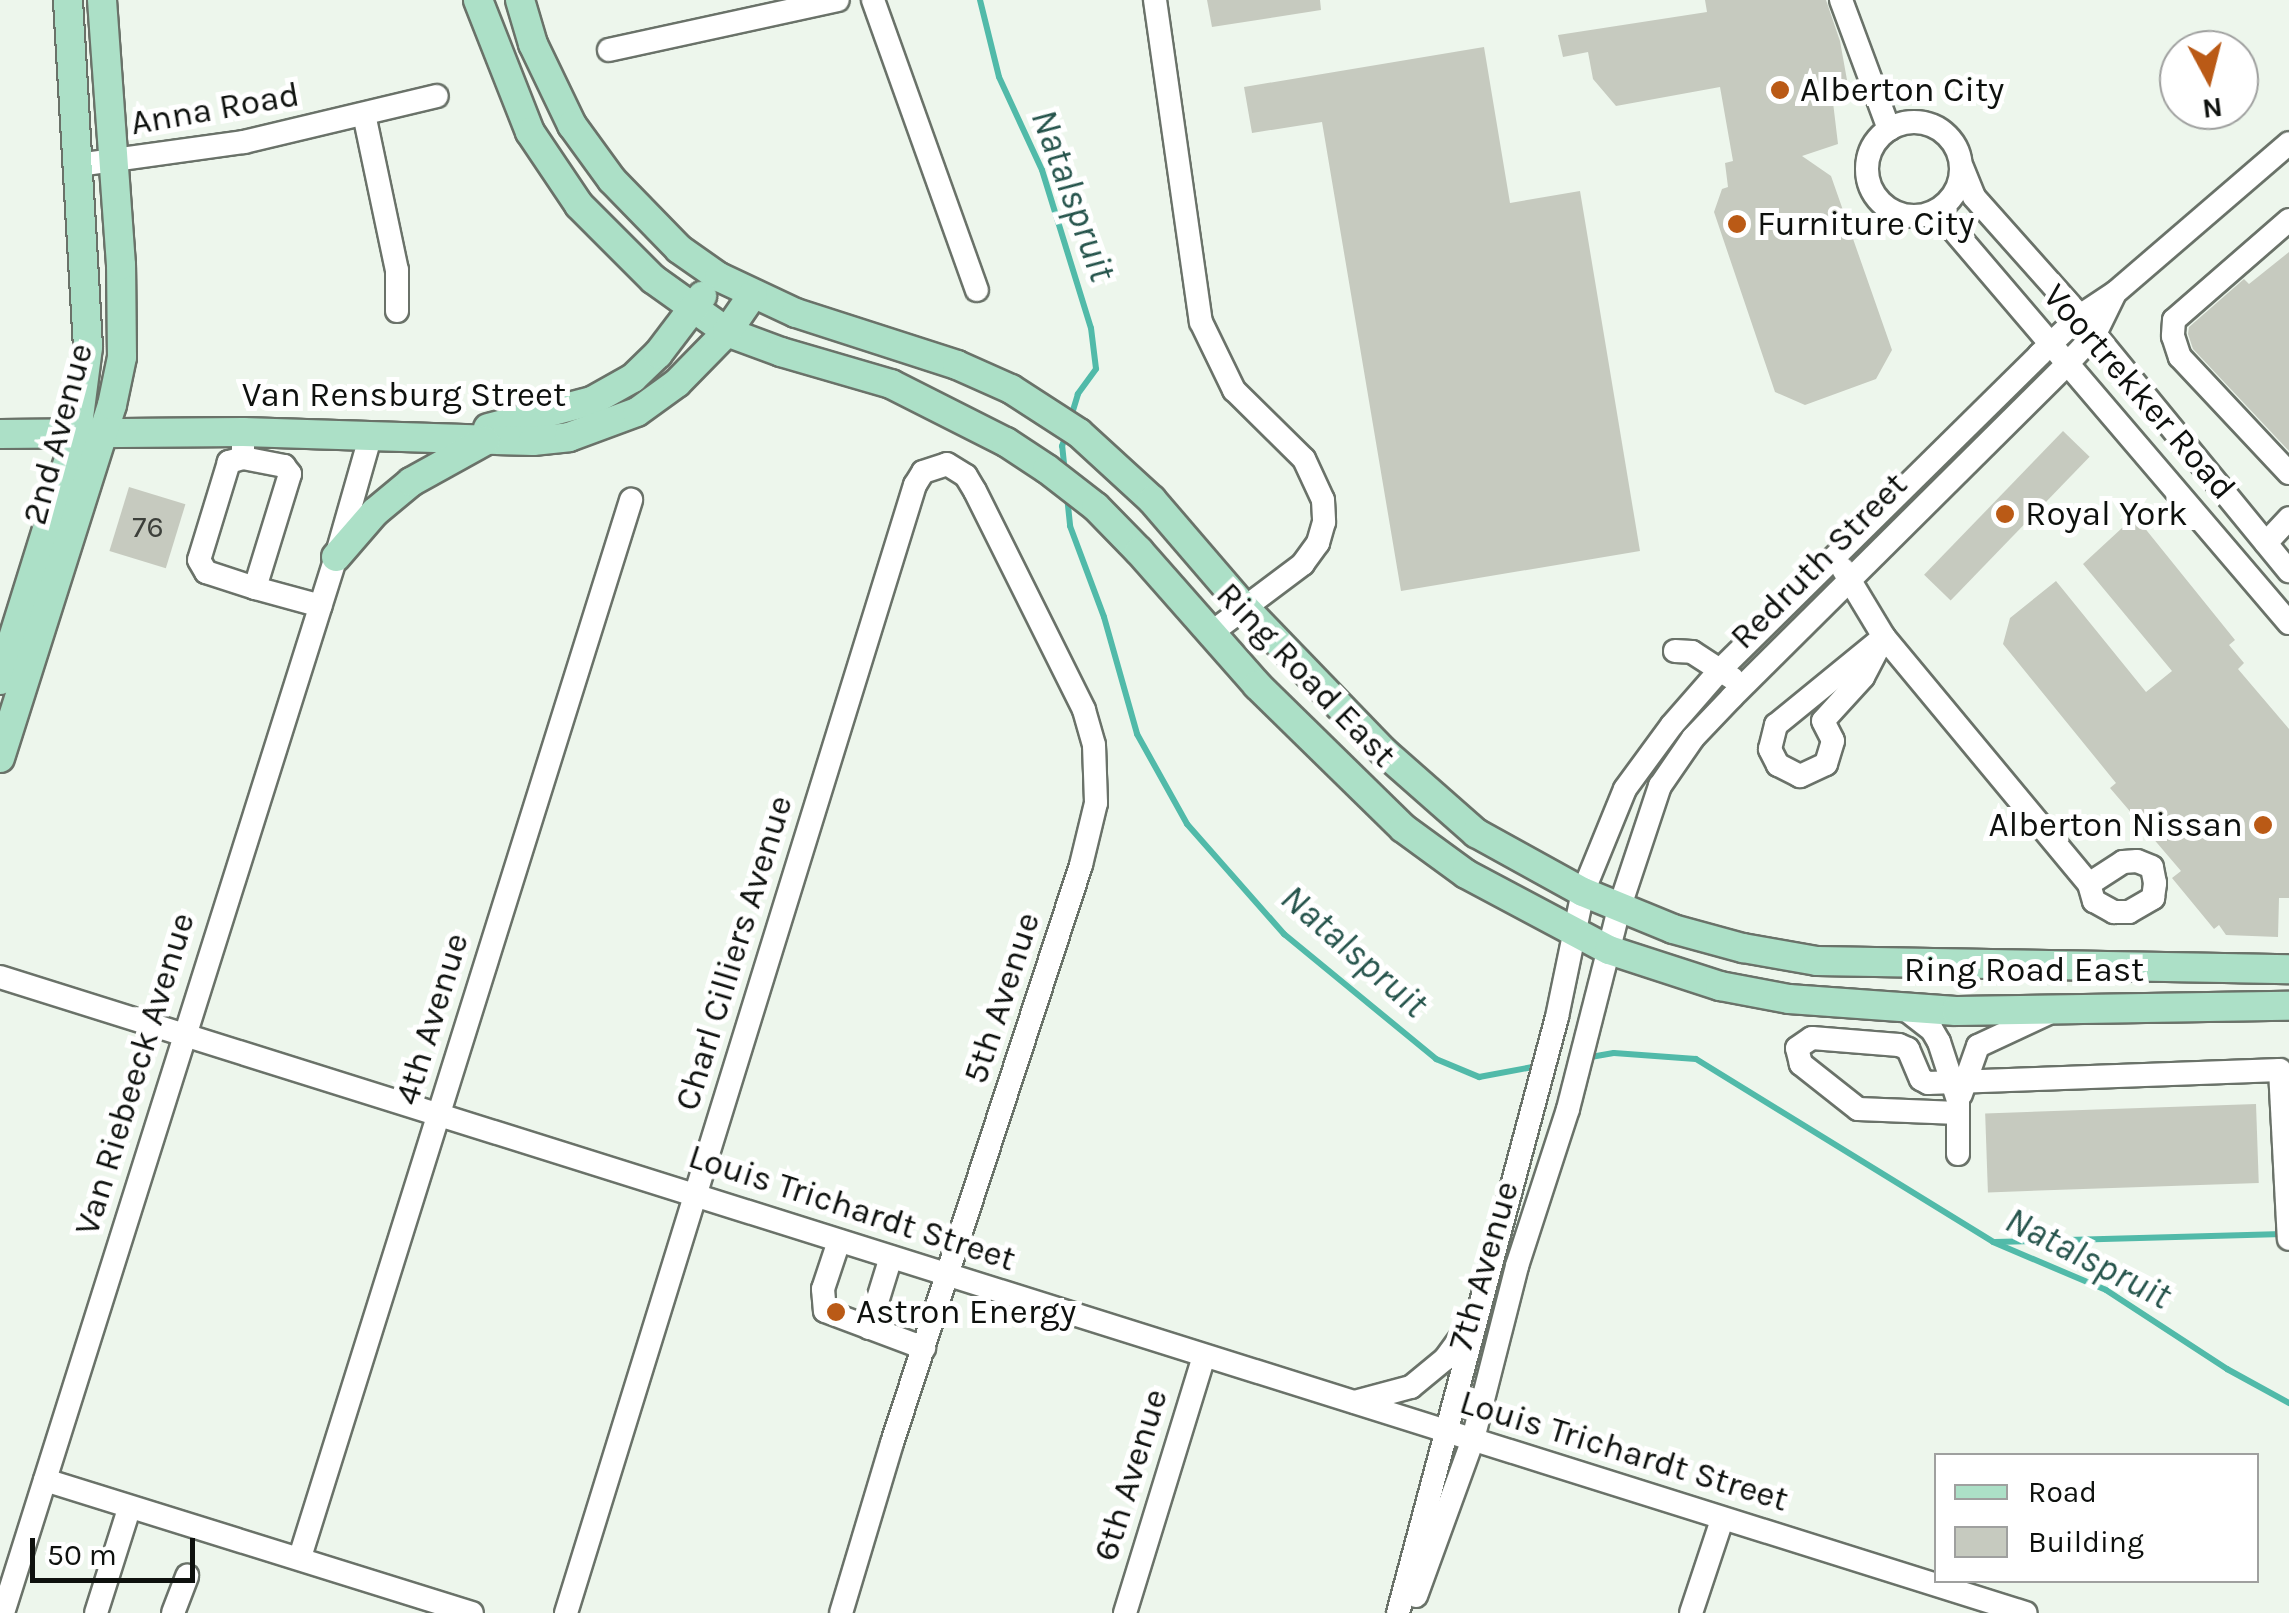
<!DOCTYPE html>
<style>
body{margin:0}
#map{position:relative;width:2289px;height:1613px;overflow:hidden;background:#edf6ec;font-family:Karla,sans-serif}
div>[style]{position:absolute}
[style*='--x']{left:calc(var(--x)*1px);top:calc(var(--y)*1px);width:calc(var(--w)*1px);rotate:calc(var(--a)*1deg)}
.stream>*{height:6px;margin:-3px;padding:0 3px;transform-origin:3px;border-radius:3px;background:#51baa9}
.building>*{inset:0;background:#c6cabf;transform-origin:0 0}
.roads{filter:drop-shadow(2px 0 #6a7269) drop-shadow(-2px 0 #6a7269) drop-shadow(0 2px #6a7269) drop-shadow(0 -2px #6a7269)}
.minor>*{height:22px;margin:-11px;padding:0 11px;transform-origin:11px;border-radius:11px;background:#fff}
.minor>.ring{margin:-11px;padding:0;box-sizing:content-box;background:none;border:22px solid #fff;border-radius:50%}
.major>*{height:28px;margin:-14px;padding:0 14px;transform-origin:14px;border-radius:14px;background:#ace0c7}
.dots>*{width:28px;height:28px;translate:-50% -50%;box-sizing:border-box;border:5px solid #fff;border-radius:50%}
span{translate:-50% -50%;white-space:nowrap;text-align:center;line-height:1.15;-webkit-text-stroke:10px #fff;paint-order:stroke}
.number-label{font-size:30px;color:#3c3f3a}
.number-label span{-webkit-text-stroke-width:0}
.poi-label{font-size:35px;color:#0e110e}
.left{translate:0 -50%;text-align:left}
.right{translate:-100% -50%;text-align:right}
.street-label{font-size:35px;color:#0e110e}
.water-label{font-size:38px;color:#26544c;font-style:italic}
.legend{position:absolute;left:1934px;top:1453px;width:325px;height:130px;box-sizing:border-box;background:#fff;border:2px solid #9fa09f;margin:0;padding:12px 18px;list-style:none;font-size:30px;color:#0e110e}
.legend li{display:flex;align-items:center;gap:20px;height:50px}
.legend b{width:50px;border:2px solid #9fa09f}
.north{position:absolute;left:2159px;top:30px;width:100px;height:100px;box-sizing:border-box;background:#fff;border:2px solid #9fa09f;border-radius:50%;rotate:173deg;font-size:28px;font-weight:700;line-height:40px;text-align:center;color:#0e110e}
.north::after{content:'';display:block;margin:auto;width:35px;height:45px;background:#ba5a16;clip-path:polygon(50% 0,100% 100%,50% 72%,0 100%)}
.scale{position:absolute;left:30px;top:1538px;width:165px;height:45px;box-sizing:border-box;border:5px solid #0e110e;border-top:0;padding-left:12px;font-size:30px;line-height:35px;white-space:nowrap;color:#0e110e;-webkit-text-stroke:8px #fff;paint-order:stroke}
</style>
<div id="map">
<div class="stream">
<i style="--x:980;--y:0;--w:79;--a:76.1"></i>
<i style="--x:999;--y:77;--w:102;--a:65.2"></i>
<i style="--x:1042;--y:170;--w:165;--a:72.8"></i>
<i style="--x:1091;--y:328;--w:41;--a:83"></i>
<i style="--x:1096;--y:369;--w:31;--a:126"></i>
<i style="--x:1078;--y:394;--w:27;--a:107"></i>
<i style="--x:1065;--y:473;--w:27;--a:-96"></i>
<i style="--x:1062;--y:446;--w:15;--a:-70"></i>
<i style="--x:1067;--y:496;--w:30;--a:84"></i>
<i style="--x:1070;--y:526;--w:97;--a:69.5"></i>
<i style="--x:1104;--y:617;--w:122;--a:74.2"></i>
<i style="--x:1137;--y:734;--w:103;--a:60.9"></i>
<i style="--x:1187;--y:824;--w:147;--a:48.6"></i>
<i style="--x:1284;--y:934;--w:197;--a:39.4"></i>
<i style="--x:1436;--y:1059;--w:47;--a:22.7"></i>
<i style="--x:1479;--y:1077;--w:60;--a:-10.6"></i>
<i style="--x:1585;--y:1058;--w:29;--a:-10"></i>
<i style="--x:1614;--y:1053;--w:82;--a:4.2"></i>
<i style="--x:1696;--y:1059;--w:349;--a:31.6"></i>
<i style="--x:1993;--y:1242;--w:123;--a:23"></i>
<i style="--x:2106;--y:1290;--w:145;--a:33.1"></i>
<i style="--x:2227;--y:1369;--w:71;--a:28.7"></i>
<i style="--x:1995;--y:1242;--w:288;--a:-1.6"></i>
</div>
<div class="building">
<i style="clip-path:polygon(1207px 0,1320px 0,1321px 10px,1212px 27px)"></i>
<i style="clip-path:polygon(1705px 0,1826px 0,1840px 41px,1847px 80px,1839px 82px,1840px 92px,1832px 94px,1838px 144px,1802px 156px,1831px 176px,1892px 350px,1876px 379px,1805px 405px,1775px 392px,1714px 212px,1722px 189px,1728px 187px,1725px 163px,1733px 161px,1720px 87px,1616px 106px,1593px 79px,1588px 52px,1563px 57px,1558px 35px,1707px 12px)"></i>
<i style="clip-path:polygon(1484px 47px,1510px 203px,1580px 191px,1640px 551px,1401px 591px,1322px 122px,1252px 133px,1244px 87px)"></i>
<i style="clip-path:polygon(2289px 252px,2289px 451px,2193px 349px,2188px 334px,2189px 327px,2244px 279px,2249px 284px)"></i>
<i style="left:2063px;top:431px;width:37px;height:200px;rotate:44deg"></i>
<i style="left:129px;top:487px;width:59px;height:67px;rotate:17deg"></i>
<i style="clip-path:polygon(2135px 516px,2235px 640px,2229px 645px,2244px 663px,2238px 669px,2289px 729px,2289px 898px,2279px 898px,2278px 937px,2226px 935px,2219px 925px,2214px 929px,2172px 878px,2181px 871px,2110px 788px,2116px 783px,2003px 644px,2010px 618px,2056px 581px,2146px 692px,2172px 671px,2083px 564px)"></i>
<i style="left:2256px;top:1104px;width:79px;height:271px;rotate:88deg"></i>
</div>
<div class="roads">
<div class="minor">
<i style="--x:873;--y:0;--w:308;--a:70.3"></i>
<i style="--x:1155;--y:0;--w:325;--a:81.9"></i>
<i style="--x:1201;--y:322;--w:76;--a:64.1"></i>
<i style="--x:1234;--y:390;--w:98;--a:44.6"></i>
<i style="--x:1304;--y:459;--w:45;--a:65.1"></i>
<i style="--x:1323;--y:500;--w:22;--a:87"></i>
<i style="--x:1324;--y:522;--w:22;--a:106"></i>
<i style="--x:1318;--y:543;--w:26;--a:126"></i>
<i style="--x:1303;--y:564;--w:115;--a:143.1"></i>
<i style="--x:1841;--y:0;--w:138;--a:69.6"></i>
<i style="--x:609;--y:50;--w:234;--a:-12.3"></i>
<i style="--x:364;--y:114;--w:159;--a:78.1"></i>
<i style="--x:397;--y:270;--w:41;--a:90"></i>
<i class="ring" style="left:1867px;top:122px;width:72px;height:72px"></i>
<i style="--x:78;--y:165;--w:168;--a:-7.9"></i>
<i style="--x:244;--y:142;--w:198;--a:-13.4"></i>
<i style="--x:1962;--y:167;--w:32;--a:68"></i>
<i style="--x:1974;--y:197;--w:159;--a:48.3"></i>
<i style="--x:2080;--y:316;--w:330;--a:50.7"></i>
<i style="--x:1929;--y:215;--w:24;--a:28"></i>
<i style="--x:1950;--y:226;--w:522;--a:49.51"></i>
<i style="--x:2289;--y:220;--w:152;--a:139"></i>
<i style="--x:2174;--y:320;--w:16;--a:94"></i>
<i style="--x:2173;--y:336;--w:22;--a:72"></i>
<i style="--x:2180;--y:357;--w:159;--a:46.8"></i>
<i style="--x:243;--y:432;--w:26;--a:90"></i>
<i style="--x:243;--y:458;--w:42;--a:11"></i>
<i style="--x:284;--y:466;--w:10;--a:53"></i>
<i style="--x:290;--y:474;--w:119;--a:107.1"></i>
<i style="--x:255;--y:588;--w:68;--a:15.3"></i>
<i style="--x:243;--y:458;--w:15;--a:164"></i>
<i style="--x:229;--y:462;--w:102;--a:107"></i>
<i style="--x:199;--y:560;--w:14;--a:60"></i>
<i style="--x:206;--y:572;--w:52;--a:18.1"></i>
<i style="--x:2266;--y:543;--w:34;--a:-47"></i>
<i style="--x:1843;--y:569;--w:79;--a:58.9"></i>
<i style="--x:1884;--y:637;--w:321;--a:50.3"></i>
<i style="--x:2089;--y:884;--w:18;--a:74"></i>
<i style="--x:2094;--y:901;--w:23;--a:29"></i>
<i style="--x:2114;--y:912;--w:15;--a:0"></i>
<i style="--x:2129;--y:912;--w:28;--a:-30"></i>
<i style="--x:2153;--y:898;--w:15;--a:-82"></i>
<i style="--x:2155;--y:883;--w:16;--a:-101"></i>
<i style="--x:2152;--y:867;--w:16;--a:-158"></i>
<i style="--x:2137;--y:861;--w:14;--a:176"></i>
<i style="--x:2123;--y:862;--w:40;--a:147.1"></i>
<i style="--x:1884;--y:637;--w:45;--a:117.7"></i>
<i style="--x:1863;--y:677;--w:59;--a:132.3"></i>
<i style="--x:1823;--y:721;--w:22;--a:63"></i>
<i style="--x:1833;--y:741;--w:24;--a:107"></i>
<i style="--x:1826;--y:764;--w:29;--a:155"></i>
<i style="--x:1800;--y:776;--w:25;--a:-153"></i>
<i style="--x:1778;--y:765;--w:18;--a:-117"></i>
<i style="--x:1770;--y:749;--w:25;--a:-76"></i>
<i style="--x:1776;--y:725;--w:139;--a:-39.2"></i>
<i style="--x:1675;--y:651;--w:17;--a:3"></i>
<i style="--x:1692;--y:652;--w:48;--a:33"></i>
<i style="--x:0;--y:977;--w:2123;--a:17.43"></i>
<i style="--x:1905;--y:1009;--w:34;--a:38"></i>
<i style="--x:1932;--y:1030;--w:14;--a:60"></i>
<i style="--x:1939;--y:1042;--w:61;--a:71.9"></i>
<i style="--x:1958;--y:1100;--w:54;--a:90"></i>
<i style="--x:1961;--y:1094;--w:51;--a:-70.5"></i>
<i style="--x:1978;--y:1046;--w:81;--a:-25"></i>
<i style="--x:1958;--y:1113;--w:100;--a:-177.7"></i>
<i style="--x:1858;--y:1109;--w:73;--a:-141.7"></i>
<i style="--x:1801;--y:1064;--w:16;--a:-104"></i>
<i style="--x:1797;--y:1048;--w:18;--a:-34"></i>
<i style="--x:1812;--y:1038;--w:87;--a:4.6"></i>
<i style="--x:1899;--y:1045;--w:10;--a:24"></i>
<i style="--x:1908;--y:1049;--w:33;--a:67"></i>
<i style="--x:1921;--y:1079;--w:8;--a:30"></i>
<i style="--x:1928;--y:1083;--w:352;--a:-2.1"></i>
<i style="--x:2280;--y:1070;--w:169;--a:87"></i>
<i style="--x:839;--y:1241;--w:51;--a:108.4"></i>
<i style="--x:823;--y:1289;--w:22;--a:85"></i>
<i style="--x:825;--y:1311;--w:106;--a:20.5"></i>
<i style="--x:869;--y:1328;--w:74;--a:-72.8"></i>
<i style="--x:1355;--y:1402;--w:58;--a:-15"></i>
<i style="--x:1411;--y:1387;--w:44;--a:-39.5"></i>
<i style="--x:1445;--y:1359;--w:36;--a:-54"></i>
<i style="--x:45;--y:1480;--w:447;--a:17.3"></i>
<i style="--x:300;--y:1557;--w:1108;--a:-72.61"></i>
<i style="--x:1416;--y:1596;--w:167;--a:-70"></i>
<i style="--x:1473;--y:1439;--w:179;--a:-75.7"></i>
<i style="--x:1517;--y:1266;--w:165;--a:-72"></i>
<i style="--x:1568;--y:1109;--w:206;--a:-75.7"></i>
<i style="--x:1619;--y:909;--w:130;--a:-71.6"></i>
<i style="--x:1660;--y:786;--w:58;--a:-55.5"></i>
<i style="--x:1693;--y:738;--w:57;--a:-46.4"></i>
<i style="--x:1732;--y:697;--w:475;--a:-44.8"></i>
<i style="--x:2069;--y:362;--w:38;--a:-47"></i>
<i style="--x:2095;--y:334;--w:43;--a:-64"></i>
<i style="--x:3;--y:1613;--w:1107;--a:-72.5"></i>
<i style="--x:336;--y:557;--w:128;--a:-74.1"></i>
<i style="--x:96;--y:1613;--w:109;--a:-72.4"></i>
<i style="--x:173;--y:1613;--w:40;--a:-69"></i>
<i style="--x:566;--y:1613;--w:1181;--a:-72.81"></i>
<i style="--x:915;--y:485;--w:15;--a:-58"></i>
<i style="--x:923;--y:472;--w:25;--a:-18"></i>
<i style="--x:947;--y:464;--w:22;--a:32"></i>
<i style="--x:966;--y:476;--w:17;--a:59"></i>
<i style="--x:975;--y:491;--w:245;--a:63.5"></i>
<i style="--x:1084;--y:710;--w:36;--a:74"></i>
<i style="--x:1094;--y:745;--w:58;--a:88"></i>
<i style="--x:1096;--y:803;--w:64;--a:103.6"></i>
<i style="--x:1081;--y:865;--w:608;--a:108.11"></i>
<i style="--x:892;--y:1443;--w:177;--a:106.7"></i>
<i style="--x:1125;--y:1613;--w:268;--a:-72.9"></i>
<i style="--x:1398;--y:1613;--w:617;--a:-75.06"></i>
<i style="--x:1557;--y:1017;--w:128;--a:-78.3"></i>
<i style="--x:1583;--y:892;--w:111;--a:-67.8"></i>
<i style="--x:1625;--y:789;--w:79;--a:-53.7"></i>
<i style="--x:1672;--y:725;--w:74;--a:-48.8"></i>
<i style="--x:1721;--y:669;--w:447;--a:-44.6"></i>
<i style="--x:2039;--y:355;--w:57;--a:-43.6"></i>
<i style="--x:2080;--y:316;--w:43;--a:-33.7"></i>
<i style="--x:2116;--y:292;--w:228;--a:-40.7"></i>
<i style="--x:1691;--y:1613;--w:98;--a:-71.6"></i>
</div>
<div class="major">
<i style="--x:478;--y:0;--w:142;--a:68.5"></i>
<i style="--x:530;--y:132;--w:88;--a:56.1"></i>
<i style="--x:579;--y:205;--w:105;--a:45"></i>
<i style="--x:653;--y:279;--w:91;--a:35.6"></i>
<i style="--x:727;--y:332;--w:58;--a:20.3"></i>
<i style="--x:781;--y:352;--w:115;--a:16.2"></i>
<i style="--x:891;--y:384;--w:129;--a:26.8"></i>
<i style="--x:1006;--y:442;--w:49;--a:33.4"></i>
<i style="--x:1047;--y:469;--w:62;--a:37.8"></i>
<i style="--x:1096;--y:507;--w:62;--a:45.7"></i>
<i style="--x:1139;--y:551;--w:179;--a:48.6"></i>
<i style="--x:1257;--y:685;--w:204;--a:44.4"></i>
<i style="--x:1403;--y:828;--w:78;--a:36.1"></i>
<i style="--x:1466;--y:874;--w:162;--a:28"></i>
<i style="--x:1609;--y:950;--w:117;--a:18"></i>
<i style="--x:1720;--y:986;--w:70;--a:10.7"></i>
<i style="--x:1789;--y:999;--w:167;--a:4.1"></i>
<i style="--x:1956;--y:1011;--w:333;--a:-0.9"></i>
<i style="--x:520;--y:0;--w:46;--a:73.5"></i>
<i style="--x:533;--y:44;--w:90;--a:64.3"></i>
<i style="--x:572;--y:125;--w:68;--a:54"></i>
<i style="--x:612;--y:180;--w:96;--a:45.8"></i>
<i style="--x:679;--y:249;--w:49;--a:35"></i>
<i style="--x:719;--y:277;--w:85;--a:25.1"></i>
<i style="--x:796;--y:313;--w:169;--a:17.9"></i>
<i style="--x:957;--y:365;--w:59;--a:24"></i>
<i style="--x:1011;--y:389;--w:81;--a:32.9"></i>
<i style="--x:1079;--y:433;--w:99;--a:42.5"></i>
<i style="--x:1152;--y:500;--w:141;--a:49.3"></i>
<i style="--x:1244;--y:607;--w:202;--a:46"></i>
<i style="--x:1384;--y:752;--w:123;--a:41.4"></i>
<i style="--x:1476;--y:833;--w:122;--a:28.9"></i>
<i style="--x:1583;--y:892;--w:97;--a:22.3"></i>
<i style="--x:1673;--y:929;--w:73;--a:15.2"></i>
<i style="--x:1743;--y:948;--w:75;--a:10"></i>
<i style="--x:1817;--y:961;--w:472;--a:1"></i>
<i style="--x:488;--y:428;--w:107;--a:-14.6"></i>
<i style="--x:592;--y:401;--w:47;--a:-29.3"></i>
<i style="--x:633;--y:378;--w:35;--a:-44"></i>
<i style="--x:658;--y:354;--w:73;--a:-52.8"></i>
<i style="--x:0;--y:434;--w:243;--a:-0.5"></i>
<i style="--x:243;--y:432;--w:290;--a:1.8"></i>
<i style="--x:533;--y:441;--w:36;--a:-6"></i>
<i style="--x:569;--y:437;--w:72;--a:-20.2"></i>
<i style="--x:637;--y:412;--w:49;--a:-35.9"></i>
<i style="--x:677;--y:383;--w:71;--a:-45.6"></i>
<i style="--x:727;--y:332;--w:46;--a:-55.6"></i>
<i style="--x:336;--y:557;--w:60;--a:-49.1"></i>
<i style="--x:375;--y:512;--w:47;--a:-39.8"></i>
<i style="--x:411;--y:482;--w:85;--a:-29"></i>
<i style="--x:0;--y:680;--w:259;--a:-72.7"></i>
<i style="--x:77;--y:433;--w:87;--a:-82.7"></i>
<i style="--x:88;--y:347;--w:348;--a:-93.3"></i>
<i style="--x:0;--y:758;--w:370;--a:-72.4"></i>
<i style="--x:112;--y:405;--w:49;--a:-78.2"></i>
<i style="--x:122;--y:357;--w:92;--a:-90.6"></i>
<i style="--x:121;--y:265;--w:266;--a:-94.1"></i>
</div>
</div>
<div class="dots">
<i style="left:1780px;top:90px;background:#ba5a16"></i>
<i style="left:1737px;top:224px;background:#ba5a16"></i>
<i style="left:2005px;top:514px;background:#ba5a16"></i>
<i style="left:2263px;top:825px;background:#ba5a16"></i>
<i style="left:836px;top:1312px;background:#ba5a16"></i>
</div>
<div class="number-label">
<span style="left:148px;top:527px">76</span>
</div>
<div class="poi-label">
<span class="left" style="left:1800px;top:90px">Alberton City</span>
<span class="left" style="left:1757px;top:224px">Furniture City</span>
<span class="left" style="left:2025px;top:514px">Royal York</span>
<span class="right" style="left:2243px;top:825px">Alberton Nissan</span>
<span class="left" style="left:856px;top:1312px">Astron Energy</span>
</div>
<div class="street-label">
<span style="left:215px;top:109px;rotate:-10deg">Anna Road</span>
<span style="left:2139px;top:392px;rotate:49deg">Voortrekker Road</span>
<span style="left:404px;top:395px">Van Rensburg Street</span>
<span style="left:58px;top:434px;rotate:-75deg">2nd Avenue</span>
<span style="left:1819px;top:561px;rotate:-45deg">Redruth Street</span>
<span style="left:1306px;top:675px;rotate:46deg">Ring Road East</span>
<span style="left:734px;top:953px;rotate:-73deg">Charl Cilliers Avenue</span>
<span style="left:2024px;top:970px">Ring Road East</span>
<span style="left:1002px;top:998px;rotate:-72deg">5th Avenue</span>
<span style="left:432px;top:1019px;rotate:-73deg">4th Avenue</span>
<span style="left:135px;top:1074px;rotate:-73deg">Van Riebeeck Avenue</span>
<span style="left:852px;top:1208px;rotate:18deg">Louis Trichardt Street</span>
<span style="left:1484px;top:1266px;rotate:-74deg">7th Avenue</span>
<span style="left:1624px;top:1451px;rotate:17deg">Louis Trichardt Street</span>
<span style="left:1131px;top:1475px;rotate:-73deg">6th Avenue</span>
</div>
<div class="water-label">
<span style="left:1073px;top:195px;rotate:70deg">Natalspruit</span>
<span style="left:1354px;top:951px;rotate:41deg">Natalspruit</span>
<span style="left:2088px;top:1258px;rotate:27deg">Natalspruit</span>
</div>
<ul class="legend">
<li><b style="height:12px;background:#ace0c7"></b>Road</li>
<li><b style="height:28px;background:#c6cabf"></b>Building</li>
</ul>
<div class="north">N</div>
<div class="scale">50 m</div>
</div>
